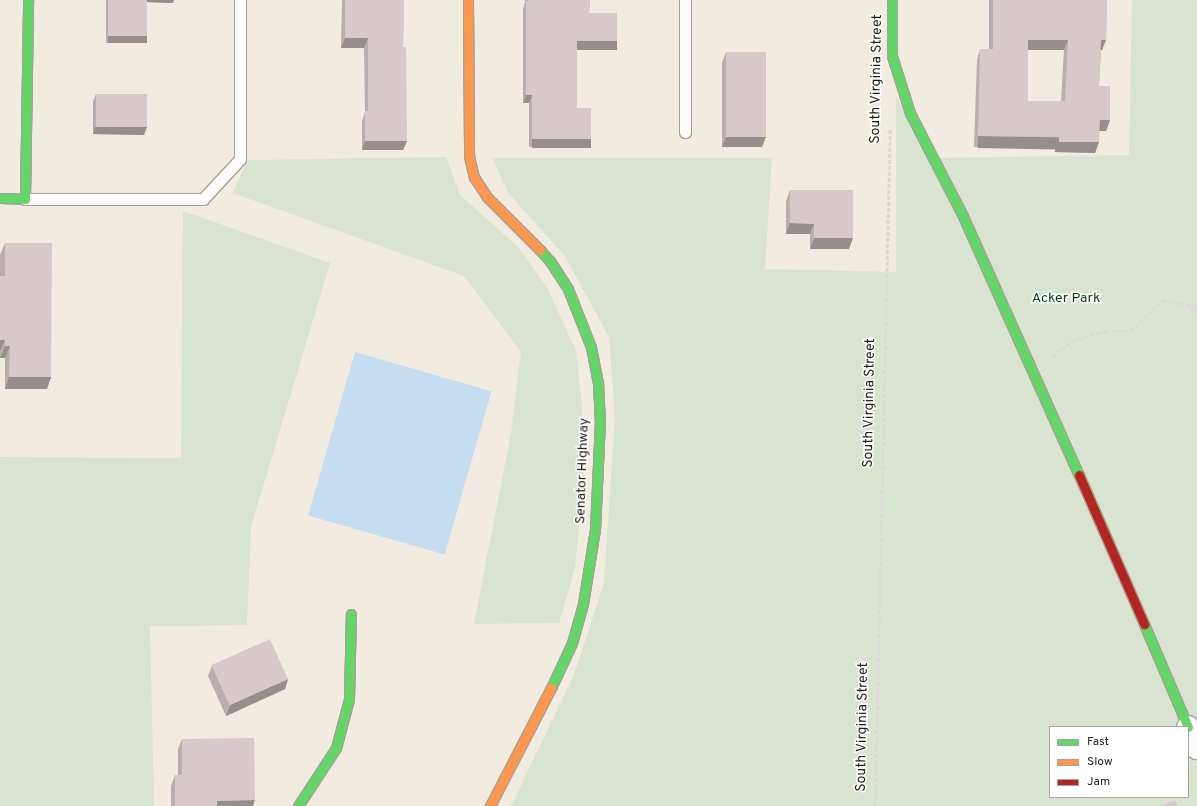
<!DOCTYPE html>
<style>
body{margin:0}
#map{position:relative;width:1197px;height:806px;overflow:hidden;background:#f2ebdf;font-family:Overpass,sans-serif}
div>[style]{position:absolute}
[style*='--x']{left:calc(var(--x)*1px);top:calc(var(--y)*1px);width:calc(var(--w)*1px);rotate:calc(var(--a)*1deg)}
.green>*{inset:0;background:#d8e4d0}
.water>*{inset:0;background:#c5dcf1;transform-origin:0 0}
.path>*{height:2.5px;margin-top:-1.25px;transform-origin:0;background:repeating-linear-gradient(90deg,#dad7d4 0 4px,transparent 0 6px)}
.roads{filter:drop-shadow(1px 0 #a6a098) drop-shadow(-1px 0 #a6a098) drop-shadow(0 1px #a6a098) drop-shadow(0 -1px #a6a098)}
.lane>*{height:11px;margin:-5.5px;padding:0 5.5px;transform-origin:5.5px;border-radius:5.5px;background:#fdfcfa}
.street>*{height:22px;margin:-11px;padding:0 11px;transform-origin:11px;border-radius:11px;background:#fdfcfa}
.fast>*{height:9px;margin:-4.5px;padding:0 4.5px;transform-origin:4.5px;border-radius:4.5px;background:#63d668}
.slow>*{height:9px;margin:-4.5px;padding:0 4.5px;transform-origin:4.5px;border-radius:4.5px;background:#ff974d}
.jam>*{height:9px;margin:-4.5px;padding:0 4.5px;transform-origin:4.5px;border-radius:4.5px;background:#b3261e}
.wall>*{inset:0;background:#b9adae}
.shaded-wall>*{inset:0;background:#968d8d;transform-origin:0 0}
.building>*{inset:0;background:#d7c9ca;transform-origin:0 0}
span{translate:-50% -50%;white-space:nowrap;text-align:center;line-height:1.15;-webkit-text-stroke:3px #fff;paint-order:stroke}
.street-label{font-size:14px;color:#221d16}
.park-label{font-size:14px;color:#073c13}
.legend{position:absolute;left:1049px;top:726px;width:140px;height:72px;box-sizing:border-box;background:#fff;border:1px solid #a7a5a2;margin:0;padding:5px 7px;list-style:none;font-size:12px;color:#221d16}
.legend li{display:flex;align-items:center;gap:8px;height:20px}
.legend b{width:20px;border:1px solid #a7a5a2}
</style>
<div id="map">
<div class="green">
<i style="clip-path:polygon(evenodd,1132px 0,1197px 0,1197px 806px,511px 806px,574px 675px,604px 583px,615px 417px,609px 337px,565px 256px,509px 194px,492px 158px,772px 158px,765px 269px,896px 272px,896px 97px,933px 158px,1129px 155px,1132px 0,1050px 727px,1188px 727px,1188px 797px,1050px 797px,1050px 727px)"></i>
<i style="clip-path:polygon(446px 157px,460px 195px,517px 246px,547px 287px,576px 351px,582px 405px,584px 475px,575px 568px,559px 623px,474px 624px,511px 433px,521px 352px,464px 276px,233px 193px,247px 160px)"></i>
<i style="clip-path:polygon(183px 211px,330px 263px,251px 527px,247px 625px,150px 626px,154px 806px,0 806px,0 457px,181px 458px)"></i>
</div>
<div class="water">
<i style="left:355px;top:352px;width:142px;height:170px;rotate:16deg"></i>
</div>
<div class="path">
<i style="--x:1187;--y:304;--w:10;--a:11"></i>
<i style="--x:1052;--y:356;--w:26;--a:-37"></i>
<i style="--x:1073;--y:340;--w:34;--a:-15"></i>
<i style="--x:1106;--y:331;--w:25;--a:0"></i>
<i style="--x:1131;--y:331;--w:45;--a:-44.1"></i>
<i style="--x:1163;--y:300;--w:23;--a:10"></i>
<i style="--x:1186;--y:304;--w:14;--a:36"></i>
<i style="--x:875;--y:806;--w:679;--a:-88.73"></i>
</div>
<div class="roads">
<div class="lane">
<i style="--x:685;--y:132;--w:132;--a:-90"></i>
<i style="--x:25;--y:199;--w:178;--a:0"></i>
<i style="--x:203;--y:199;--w:54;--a:-47.2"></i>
<i style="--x:240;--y:159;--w:159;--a:-90"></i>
</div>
<div class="street">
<i style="--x:1188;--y:727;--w:23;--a:67"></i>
</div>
<div class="fast">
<i style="--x:892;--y:0;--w:56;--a:90"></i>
<i style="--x:892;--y:56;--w:60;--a:72.5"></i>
<i style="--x:910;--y:113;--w:114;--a:62.8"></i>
<i style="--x:962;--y:214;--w:286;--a:65.9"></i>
<i style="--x:0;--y:198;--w:25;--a:2"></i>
<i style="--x:25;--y:199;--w:199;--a:-89.1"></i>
<i style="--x:540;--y:250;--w:15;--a:48"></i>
<i style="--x:550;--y:261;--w:33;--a:57"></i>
<i style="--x:568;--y:289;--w:62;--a:68.4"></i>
<i style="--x:591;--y:347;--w:38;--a:79"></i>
<i style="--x:598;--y:384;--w:36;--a:87"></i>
<i style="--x:600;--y:420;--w:109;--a:92.6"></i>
<i style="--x:595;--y:529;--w:76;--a:99.1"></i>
<i style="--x:583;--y:604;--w:41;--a:105.8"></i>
<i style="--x:572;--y:643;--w:50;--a:115"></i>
<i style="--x:1144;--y:624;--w:112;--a:66.9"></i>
<i style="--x:298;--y:806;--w:69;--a:-56.8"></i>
<i style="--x:336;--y:748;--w:51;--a:-75.1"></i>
<i style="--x:349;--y:699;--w:85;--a:-88.7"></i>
</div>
<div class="slow">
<i style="--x:468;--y:0;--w:156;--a:89.6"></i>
<i style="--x:469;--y:156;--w:22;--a:77"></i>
<i style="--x:474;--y:177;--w:24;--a:57"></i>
<i style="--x:487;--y:197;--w:75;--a:45"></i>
<i style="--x:490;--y:806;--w:133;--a:-62.7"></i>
</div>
<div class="jam">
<i style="--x:1079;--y:475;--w:163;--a:66.4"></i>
</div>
</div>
<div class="wall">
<i style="clip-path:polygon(106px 0,174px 0,173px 3px,147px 2px,144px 43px,106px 43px)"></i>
<i style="clip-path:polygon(342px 0,404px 0,403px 47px,407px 141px,403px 150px,362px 150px,362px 121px,365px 112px,364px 48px,341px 48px)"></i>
<i style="clip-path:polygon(525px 0,590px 0,589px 13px,617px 41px,614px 49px,577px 49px,577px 108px,591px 139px,588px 147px,529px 147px,529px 103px,523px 103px,523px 9px,525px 2px)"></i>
<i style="clip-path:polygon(evenodd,989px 0,1107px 0,1106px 40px,1102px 50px,1101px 50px,1099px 86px,1110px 120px,1106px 131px,1099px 131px,1099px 142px,1095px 153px,1055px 152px,1055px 148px,974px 147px,977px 60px,980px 49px,989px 49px,989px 0,1028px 50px,1064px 50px,1061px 101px,1028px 101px,1028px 50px)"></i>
<i style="clip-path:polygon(726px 52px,762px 147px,722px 147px,722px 63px)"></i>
<i style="clip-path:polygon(96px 94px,144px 135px,93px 134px,93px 101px)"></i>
<i style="clip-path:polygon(790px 190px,849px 249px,810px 249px,810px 234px,786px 234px,786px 201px)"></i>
<i style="clip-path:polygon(5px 243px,51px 377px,47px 389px,5px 389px,5px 358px,0 358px,0 255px)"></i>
<i style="clip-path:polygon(212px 666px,288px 679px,285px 689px,226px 716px,208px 676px)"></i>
<i style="clip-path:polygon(182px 739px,253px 806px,171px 806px,171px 786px,175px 775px,178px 775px,178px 749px)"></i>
</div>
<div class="shaded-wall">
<i style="clip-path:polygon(145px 0,174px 0,173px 3px,144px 2px)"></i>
<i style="left:108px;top:36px;width:39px;height:7px"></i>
<i style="clip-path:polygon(345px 38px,368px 38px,364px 48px,341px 48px)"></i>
<i style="clip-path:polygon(1028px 40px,1068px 40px,1064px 50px,1024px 50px)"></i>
<i style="clip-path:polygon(1101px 40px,1106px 40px,1102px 50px,1097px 50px)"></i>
<i style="left:577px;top:41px;width:40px;height:9px"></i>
<i style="clip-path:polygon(526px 95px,532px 95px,529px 103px,523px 103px)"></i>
<i style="clip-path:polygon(1100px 120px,1110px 120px,1106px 131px,1096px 131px)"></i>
<i style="clip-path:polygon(95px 127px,147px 127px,144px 135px,93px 134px)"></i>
<i style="left:978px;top:136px;width:81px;height:12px;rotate:1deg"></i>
<i style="clip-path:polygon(726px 137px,766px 137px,762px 147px,722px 147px)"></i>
<i style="left:532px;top:139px;width:59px;height:9px"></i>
<i style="clip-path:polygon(365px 141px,407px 141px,403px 150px,362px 150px)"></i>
<i style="clip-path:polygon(1059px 142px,1099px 142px,1095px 153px,1055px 152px)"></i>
<i style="clip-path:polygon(790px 223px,814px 224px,810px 234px,786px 234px)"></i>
<i style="clip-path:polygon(814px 238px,853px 238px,849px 249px,810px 249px)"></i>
<i style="clip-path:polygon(0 340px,5px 340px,0 351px)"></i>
<i style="clip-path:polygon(5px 346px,10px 346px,5px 358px,0 358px)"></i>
<i style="clip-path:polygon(9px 377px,51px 377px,47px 389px,5px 389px)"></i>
<i style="clip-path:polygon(288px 679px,285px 689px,226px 716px,230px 705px)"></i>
<i style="clip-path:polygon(255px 800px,253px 806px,215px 806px,217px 801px)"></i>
</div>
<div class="building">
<i style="left:108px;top:0;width:39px;height:36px"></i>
<i style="clip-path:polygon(345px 0,404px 0,403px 47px,406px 47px,407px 141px,365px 141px,365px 111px,368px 111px,368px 38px,345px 38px)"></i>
<i style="clip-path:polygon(528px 0,590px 0,589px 13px,617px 13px,617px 41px,577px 41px,577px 108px,591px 108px,591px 139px,532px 139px,532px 95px,526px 95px,526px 1px,528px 1px)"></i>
<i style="clip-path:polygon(evenodd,993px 0,1107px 0,1106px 40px,1101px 40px,1099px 86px,1110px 86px,1110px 120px,1100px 120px,1099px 142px,1059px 142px,1059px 137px,978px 136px,980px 49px,993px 49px,993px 0,1028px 40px,1068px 40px,1065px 101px,1028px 101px,1028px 40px)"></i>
<i style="left:726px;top:52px;width:40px;height:85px"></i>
<i style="left:96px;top:94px;width:51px;height:33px"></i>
<i style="clip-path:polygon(790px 190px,853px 190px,853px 238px,814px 238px,814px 224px,790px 223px)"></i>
<i style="clip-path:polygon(5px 243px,52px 243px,51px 377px,9px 377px,10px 346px,5px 346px,5px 340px,0 340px,0 276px,5px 276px)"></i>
<i style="left:270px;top:639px;width:44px;height:64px;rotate:66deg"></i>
<i style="clip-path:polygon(254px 738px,255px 800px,217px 801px,217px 806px,175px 806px,175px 775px,182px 775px,182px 739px)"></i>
<i style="clip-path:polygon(1175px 800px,1178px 806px,1162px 806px)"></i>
</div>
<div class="street-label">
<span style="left:877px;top:79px;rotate:-89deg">South Virginia Street</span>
<span style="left:870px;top:403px;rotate:-89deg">South Virginia Street</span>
<span style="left:583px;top:471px;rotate:-88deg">Senator Highway</span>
<span style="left:863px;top:727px;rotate:-89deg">South Virginia Street</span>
</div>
<div class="park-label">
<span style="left:1066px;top:299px">Acker Park</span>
</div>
<ul class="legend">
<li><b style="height:5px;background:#63d668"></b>Fast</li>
<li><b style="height:5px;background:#ff974d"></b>Slow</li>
<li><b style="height:5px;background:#b3261e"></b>Jam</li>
</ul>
</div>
